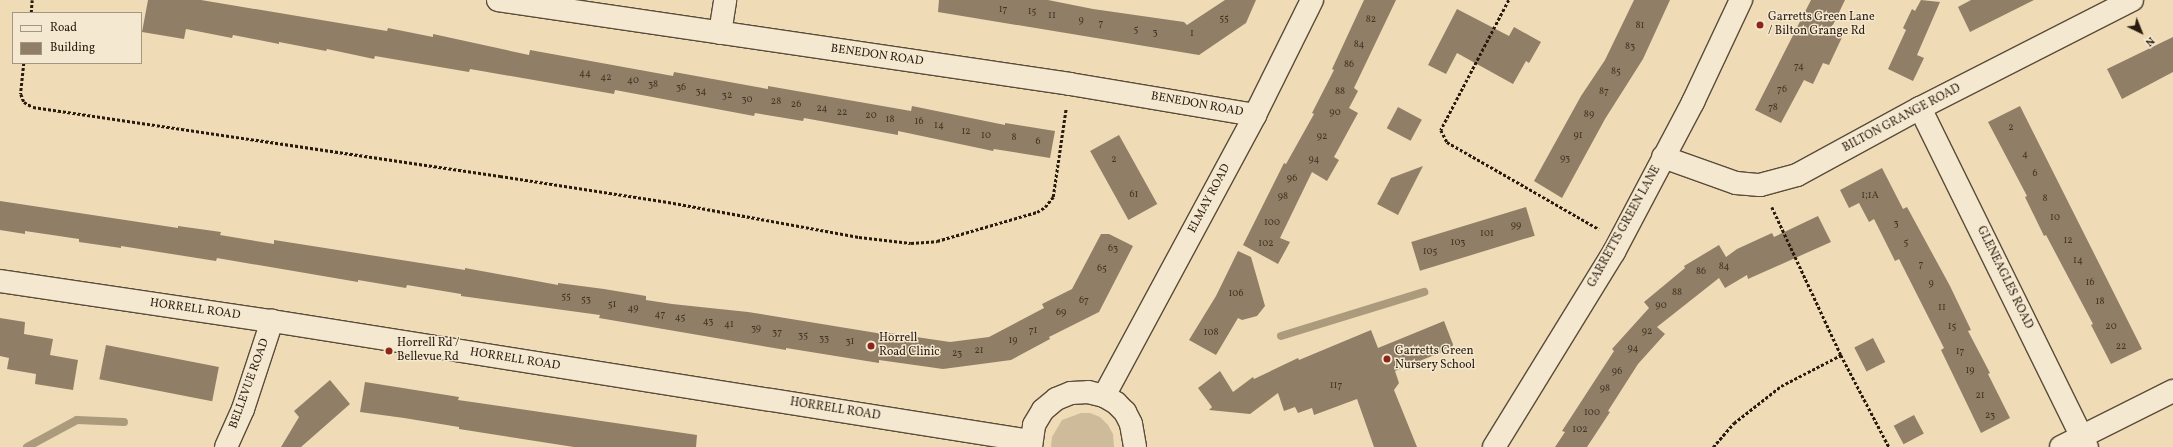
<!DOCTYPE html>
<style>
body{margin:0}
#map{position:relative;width:2173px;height:447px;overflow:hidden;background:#efdbb6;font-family:Vollkorn,serif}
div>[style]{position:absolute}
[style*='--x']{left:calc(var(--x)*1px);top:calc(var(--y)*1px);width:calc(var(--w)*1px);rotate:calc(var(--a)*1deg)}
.green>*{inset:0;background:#cdbb9a}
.stream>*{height:8px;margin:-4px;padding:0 4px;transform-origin:4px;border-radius:4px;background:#ac9a7d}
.building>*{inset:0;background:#907f66;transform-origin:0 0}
.path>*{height:2.5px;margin-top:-1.25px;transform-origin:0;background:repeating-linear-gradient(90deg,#291c0f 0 3px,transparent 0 5px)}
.roads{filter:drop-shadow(1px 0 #5a4c39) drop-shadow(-1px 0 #5a4c39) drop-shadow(0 1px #5a4c39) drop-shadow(0 -1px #5a4c39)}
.minor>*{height:22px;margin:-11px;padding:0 11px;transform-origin:11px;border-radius:11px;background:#f5e8d0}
.dots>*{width:11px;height:11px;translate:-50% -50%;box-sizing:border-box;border:2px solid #f5e8d0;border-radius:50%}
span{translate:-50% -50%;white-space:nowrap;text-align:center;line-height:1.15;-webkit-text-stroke:3px #f5e8d0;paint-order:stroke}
.number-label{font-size:10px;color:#433525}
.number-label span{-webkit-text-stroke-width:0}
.poi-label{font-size:12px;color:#291c0f}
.left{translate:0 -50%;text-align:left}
.street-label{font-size:12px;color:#291c0f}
.legend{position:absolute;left:12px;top:12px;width:130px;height:52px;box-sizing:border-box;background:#f5e8d0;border:1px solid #a39683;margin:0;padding:5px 7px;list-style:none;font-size:12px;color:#291c0f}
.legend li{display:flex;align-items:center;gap:8px;height:20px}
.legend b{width:20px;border:1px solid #a39683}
.north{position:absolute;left:2121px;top:12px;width:40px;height:40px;-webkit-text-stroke:3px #f5e8d0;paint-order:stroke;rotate:137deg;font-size:11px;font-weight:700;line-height:16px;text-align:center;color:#291c0f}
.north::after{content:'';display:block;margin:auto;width:14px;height:18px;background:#291c0f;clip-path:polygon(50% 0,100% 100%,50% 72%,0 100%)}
</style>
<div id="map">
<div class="green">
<i style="clip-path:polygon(1081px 413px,1090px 413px,1100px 417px,1108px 425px,1113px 434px,1114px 447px,1051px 447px,1052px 437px,1062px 420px)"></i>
</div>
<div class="stream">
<i style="--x:1281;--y:336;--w:150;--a:-17.1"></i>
<i style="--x:27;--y:447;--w:57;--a:-28.4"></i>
<i style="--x:77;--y:420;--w:47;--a:2.4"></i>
</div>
<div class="building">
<i style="clip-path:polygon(148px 0,201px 0,387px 31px,388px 28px,433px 37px,433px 34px,529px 55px,530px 50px,673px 76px,674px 72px,768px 89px,768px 86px,911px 111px,912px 106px,1005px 125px,1005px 123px,1055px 131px,1050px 158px,994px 149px,993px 151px,898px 131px,898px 135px,804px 118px,803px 121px,755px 113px,754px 116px,615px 90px,614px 94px,470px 69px,469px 72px,375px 56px,374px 59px,327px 49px,326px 51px,279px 42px,279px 44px,233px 35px,232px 38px,186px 29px,184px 39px,142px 32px)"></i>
<i style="clip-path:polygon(939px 0,1048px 0,1093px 9px,1184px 22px,1187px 25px,1225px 0,1256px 0,1246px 23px,1199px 55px,938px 12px)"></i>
<i style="clip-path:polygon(1364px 0,1396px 0,1354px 88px,1358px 91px,1349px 108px,1358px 113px,1334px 157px,1339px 160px,1327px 181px,1312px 172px,1280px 238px,1290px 242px,1278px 264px,1243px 245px,1284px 163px,1286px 164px,1314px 114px,1312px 113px,1334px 70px,1332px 69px)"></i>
<i style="clip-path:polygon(1634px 0,1670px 0,1643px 59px,1605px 119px,1562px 198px,1534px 181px,1581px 96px,1605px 60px)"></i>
<i style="clip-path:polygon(1811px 0,1845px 0,1832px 27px,1844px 33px,1829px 65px,1823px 63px,1813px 84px,1804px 80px,1781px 123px,1755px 110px)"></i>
<i style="clip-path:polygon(1921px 0,1940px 2px,1917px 55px,1924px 58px,1913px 81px,1888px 69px,1906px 30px,1903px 28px,1912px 9px,1915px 11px)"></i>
<i style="clip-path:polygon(1971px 0,2034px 0,1970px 32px,1958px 7px)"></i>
<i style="clip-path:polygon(1457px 9px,1509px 36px,1514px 27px,1541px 42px,1529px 63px,1526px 61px,1513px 84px,1457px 53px,1446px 74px,1428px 65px)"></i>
<i style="clip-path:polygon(2173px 37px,2173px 72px,2122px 99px,2107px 69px)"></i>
<i style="clip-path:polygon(2020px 106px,2142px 349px,2111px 364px,2091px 325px,2093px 324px,2046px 235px,2044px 236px,2025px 197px,2027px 196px,1988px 122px)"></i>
<i style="left:1398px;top:107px;width:27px;height:24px;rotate:28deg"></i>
<i style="left:1119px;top:135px;width:79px;height:33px;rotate:61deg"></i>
<i style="clip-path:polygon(1423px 166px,1398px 215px,1377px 204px,1391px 178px)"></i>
<i style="clip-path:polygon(1882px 168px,1903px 209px,1907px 207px,1950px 286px,1971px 330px,1968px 331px,1990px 373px,1988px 374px,2010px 418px,1981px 433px,1941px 350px,1944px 348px,1899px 259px,1895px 261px,1874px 219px,1869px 222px,1859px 203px,1849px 208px,1840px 190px)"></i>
<i style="clip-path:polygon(0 201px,178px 228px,178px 226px,221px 232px,220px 235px,274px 244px,274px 240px,465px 270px,465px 268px,558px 285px,558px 283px,604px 289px,646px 296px,646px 300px,672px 304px,748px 312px,889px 335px,889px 333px,950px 342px,989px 337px,1044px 308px,1042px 304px,1072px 289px,1101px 234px,1109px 234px,1133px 246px,1099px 312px,1049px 337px,1050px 339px,1011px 360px,943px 369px,879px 360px,879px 363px,786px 348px,786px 350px,599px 318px,600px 315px,461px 296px,461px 294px,407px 285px,406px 288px,358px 280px,358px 282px,217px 258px,216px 261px,121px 246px,121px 248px,79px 242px,79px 239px,25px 231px,25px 234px,0 230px)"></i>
<i style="left:1526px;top:207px;width:30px;height:120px;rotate:73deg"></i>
<i style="clip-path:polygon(1818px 216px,1831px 242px,1748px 279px,1747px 275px,1725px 288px,1719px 278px,1657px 327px,1665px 334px,1638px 364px,1608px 411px,1610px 412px,1587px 447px,1555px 447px,1565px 432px,1562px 431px,1614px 351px,1612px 349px,1649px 308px,1644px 302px,1685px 268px,1684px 266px,1719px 245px,1726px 257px,1737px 249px,1772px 233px,1774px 237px)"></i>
<i style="clip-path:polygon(1238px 251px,1251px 257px,1265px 306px,1257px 316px,1242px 320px,1238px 318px,1216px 355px,1189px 340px,1216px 296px)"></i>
<i style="clip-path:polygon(0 318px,25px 322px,24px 334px,53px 339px,50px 355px,78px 360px,73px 390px,35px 384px,36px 374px,7px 369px,9px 358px,0 356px)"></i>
<i style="clip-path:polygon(1444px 321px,1454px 347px,1395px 371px,1399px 383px,1394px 390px,1417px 447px,1374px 447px,1357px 399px,1314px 415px,1312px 408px,1298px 413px,1295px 407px,1284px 411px,1278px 393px,1250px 414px,1209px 410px,1212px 407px,1198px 388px,1220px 371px,1233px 392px,1253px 377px,1254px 379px,1298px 358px,1299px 360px,1371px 330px,1378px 348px)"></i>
<i style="left:1873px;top:338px;width:27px;height:21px;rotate:63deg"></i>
<i style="left:106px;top:345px;width:115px;height:35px;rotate:11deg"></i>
<i style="clip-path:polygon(330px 380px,350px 404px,301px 447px,281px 447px,299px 417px,294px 411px)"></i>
<i style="clip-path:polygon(365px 382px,459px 397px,458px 400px,697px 435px,696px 447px,574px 447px,459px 429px,459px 427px,404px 418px,360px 412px)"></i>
<i style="left:1914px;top:415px;width:21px;height:23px;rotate:62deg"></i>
</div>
<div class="path">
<i style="--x:1509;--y:0;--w:147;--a:117.6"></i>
<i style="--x:1441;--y:130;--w:13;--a:63"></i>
<i style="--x:1447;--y:142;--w:175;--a:29.8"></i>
<i style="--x:31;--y:13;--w:13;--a:-86"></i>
<i style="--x:24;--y:63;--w:31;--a:96"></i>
<i style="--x:21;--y:94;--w:9;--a:69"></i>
<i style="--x:24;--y:102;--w:10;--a:29"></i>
<i style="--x:33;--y:107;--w:472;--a:8.4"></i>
<i style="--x:500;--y:176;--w:170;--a:8.8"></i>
<i style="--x:668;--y:202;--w:194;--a:10.4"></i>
<i style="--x:859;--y:237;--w:52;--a:6.6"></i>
<i style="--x:911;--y:243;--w:26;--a:-4"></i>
<i style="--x:937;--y:241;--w:104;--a:-16.2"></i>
<i style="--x:1037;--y:212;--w:9;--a:-32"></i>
<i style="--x:1045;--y:207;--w:13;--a:-51"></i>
<i style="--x:1053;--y:197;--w:90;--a:-81.7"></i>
<i style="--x:1772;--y:207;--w:163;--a:65"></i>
<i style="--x:1841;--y:355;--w:104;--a:62.4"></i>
<i style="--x:1713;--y:447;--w:32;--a:-49"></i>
<i style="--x:1734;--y:423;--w:60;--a:-38.2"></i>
<i style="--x:1781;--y:386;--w:68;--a:-27.3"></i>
</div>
<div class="roads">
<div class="minor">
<i style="--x:498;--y:0;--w:578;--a:8.35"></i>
<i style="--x:1070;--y:84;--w:188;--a:9.5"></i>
<i style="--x:720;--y:33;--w:33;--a:-81"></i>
<i style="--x:1920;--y:108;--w:378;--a:63.8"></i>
<i style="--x:1663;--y:157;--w:77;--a:19.6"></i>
<i style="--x:1736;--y:183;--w:24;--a:5"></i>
<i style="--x:1760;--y:185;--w:38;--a:-15"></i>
<i style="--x:1797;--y:175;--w:140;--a:-28.6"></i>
<i style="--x:1920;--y:108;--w:238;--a:-27"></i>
<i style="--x:0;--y:281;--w:275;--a:8.4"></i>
<i style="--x:272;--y:321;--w:767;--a:9"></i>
<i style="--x:1104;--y:396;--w:319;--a:-61.7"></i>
<i style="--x:1255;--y:115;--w:128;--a:-63.6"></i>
<i style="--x:226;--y:447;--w:42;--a:-65.9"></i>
<i style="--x:243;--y:409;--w:93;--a:-71.8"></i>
<i style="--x:1031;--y:447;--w:22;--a:-82"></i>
<i style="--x:1034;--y:425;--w:17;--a:-59"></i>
<i style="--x:1043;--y:410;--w:17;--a:-40"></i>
<i style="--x:1056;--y:399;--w:16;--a:-22"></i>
<i style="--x:1071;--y:393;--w:17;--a:-3"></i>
<i style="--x:1088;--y:392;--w:16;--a:14"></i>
<i style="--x:1104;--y:396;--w:14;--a:30"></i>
<i style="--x:1116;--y:403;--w:13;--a:45"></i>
<i style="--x:1125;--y:412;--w:13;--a:63"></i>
<i style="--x:1131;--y:424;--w:23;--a:80"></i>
<i style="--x:1494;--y:447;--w:229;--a:-58.4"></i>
<i style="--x:1614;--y:252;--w:170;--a:-62.2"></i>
<i style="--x:1693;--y:102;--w:113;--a:-64.8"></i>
<i style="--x:2061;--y:447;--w:125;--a:-26.6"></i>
</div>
</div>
<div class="dots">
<i style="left:1760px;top:25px;background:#8f2418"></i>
<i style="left:871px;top:346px;background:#8f2418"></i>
<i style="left:389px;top:351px;background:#8f2418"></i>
<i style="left:1387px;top:359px;background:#8f2418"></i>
</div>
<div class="number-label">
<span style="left:1003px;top:10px">17</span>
<span style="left:1032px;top:12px">15</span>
<span style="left:1052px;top:16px">11</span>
<span style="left:1224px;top:19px">55</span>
<span style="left:1371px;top:20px">82</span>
<span style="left:1081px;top:21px">9</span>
<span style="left:1101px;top:24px">7</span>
<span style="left:1640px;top:26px">81</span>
<span style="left:1136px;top:30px">5</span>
<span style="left:1155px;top:33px">3</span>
<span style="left:1192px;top:34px">1</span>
<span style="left:1359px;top:45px">84</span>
<span style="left:1630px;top:47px">83</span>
<span style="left:1349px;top:65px">86</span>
<span style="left:1799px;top:67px">74</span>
<span style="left:1616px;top:72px">85</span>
<span style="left:585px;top:74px">44</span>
<span style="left:606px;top:78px">42</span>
<span style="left:633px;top:81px">40</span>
<span style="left:653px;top:85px">38</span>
<span style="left:681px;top:88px">36</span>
<span style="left:1782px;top:90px">76</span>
<span style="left:701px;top:92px">34</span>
<span style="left:1340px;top:92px">88</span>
<span style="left:1604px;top:92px">87</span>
<span style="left:727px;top:96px">32</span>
<span style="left:747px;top:100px">30</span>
<span style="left:776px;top:102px">28</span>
<span style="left:796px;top:105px">26</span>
<span style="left:1773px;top:108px">78</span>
<span style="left:822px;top:109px">24</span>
<span style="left:842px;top:113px">22</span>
<span style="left:1335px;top:113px">90</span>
<span style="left:1589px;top:115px">89</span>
<span style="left:871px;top:116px">20</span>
<span style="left:890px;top:120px">18</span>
<span style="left:919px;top:122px">16</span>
<span style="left:939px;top:126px">14</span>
<span style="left:2011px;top:128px">2</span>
<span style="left:966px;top:132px">12</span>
<span style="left:986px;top:136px">10</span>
<span style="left:1578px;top:136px">91</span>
<span style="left:1322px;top:137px">92</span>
<span style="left:1014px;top:138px">8</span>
<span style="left:1038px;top:142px">6</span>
<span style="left:2025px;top:155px">4</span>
<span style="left:1565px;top:159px">93</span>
<span style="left:1114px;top:160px">2</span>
<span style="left:1314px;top:160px">94</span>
<span style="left:2035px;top:174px">6</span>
<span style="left:1292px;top:179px">96</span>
<span style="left:1134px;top:195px">61</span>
<span style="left:1870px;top:196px">1;1A</span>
<span style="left:1283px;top:197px">98</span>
<span style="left:2045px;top:199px">8</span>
<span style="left:2055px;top:218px">10</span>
<span style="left:1272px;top:223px">100</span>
<span style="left:1896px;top:224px">3</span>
<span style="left:1516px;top:226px">99</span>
<span style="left:1487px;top:234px">101</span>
<span style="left:2068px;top:241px">12</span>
<span style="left:1458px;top:243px">103</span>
<span style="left:1906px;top:243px">5</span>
<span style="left:1266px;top:244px">102</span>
<span style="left:1113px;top:249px">63</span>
<span style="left:1430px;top:252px">105</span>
<span style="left:2078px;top:261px">14</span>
<span style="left:1921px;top:265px">7</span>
<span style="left:1724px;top:267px">84</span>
<span style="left:1102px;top:269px">65</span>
<span style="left:1701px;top:272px">86</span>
<span style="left:2090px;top:283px">16</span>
<span style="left:1931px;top:284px">9</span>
<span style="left:1677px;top:293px">88</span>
<span style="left:1236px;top:294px">106</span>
<span style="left:566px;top:297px">55</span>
<span style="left:586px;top:300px">53</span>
<span style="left:1084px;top:301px">67</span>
<span style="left:2100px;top:302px">18</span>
<span style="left:612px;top:305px">51</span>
<span style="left:1661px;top:306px">90</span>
<span style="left:1942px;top:308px">11</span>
<span style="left:633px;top:309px">49</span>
<span style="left:1061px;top:313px">69</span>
<span style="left:660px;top:315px">47</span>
<span style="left:680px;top:318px">45</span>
<span style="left:708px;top:322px">43</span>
<span style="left:729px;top:325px">41</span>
<span style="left:1952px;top:327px">15</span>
<span style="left:2111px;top:327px">20</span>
<span style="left:756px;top:329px">39</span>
<span style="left:1033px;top:331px">71</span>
<span style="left:1647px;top:332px">92</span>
<span style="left:777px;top:333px">37</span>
<span style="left:1211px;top:333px">108</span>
<span style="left:803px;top:336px">35</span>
<span style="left:824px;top:339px">33</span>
<span style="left:1013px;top:341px">19</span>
<span style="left:850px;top:342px">31</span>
<span style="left:2121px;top:347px">22</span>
<span style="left:1633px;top:349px">94</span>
<span style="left:979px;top:351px">21</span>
<span style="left:1960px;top:352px">17</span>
<span style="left:957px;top:354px">23</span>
<span style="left:1970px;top:371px">19</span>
<span style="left:1617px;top:372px">96</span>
<span style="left:1336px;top:386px">117</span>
<span style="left:1605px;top:389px">98</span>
<span style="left:1980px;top:396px">21</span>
<span style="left:1592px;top:413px">100</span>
<span style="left:1990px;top:416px">23</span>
<span style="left:1580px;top:430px">102</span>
</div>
<div class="poi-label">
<span class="left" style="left:1768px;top:25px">Garretts Green Lane<br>/ Bilton Grange Rd</span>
<span class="left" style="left:879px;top:346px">Horrell<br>Road Clinic</span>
<span class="left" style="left:397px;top:351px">Horrell Rd /<br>Bellevue Rd</span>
<span class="left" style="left:1395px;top:359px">Garretts Green<br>Nursery School</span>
</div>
<div class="street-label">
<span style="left:877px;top:56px;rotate:8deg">BENEDON ROAD</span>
<span style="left:1197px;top:105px;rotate:10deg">BENEDON ROAD</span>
<span style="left:1902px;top:119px;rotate:-28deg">BILTON GRANGE ROAD</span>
<span style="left:1210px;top:199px;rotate:-62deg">ELMAY ROAD</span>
<span style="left:1625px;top:227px;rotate:-61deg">GARRETTS GREEN LANE</span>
<span style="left:2004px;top:278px;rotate:64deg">GLENEAGLES ROAD</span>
<span style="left:195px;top:310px;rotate:8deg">HORRELL ROAD</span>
<span style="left:515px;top:360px;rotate:9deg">HORRELL ROAD</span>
<span style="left:250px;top:384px;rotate:-70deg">BELLEVUE ROAD</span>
<span style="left:835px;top:410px;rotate:9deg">HORRELL ROAD</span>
</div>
<ul class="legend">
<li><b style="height:5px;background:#f5e8d0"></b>Road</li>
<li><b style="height:11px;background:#907f66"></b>Building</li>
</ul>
<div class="north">N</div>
</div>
